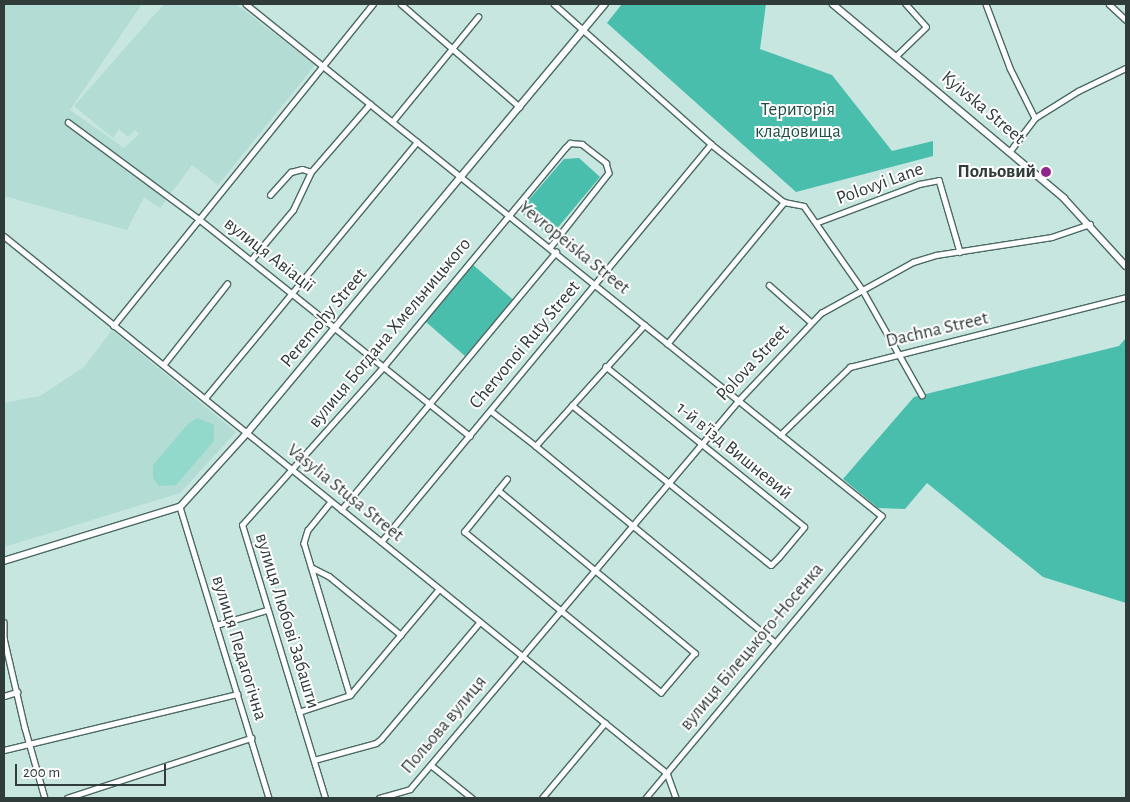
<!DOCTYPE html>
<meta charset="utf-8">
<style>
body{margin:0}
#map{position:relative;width:1130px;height:802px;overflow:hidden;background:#c6e6df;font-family:"Alegreya Sans",sans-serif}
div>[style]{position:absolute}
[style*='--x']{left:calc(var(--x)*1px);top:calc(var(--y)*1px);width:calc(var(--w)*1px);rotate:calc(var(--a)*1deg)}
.built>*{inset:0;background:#b3dcd4}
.green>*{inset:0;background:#92d9cc}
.forest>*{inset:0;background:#49beac;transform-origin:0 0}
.roads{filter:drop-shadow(1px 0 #4c6964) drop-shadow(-1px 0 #4c6964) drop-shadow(0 1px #4c6964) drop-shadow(0 -1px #4c6964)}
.minor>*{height:4.5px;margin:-2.25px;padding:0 2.25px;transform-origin:2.25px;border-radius:2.25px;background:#fff}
.tertiary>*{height:5.5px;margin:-2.75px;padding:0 2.75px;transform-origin:2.75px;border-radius:2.75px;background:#fff}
.dots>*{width:14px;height:14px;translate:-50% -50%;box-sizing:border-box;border:2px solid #fff;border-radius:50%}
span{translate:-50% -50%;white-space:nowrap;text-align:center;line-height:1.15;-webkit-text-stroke:4px #fff;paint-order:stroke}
.street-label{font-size:19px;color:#2f3c39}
.park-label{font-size:19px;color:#1e4f47}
.poi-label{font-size:19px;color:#2f3c39;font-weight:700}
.right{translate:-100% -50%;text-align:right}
.frame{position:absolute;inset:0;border:5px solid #2f3c39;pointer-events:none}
.scale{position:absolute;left:15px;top:764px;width:151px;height:22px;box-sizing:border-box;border:2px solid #2f3c39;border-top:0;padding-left:6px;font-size:15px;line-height:18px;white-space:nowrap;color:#2f3c39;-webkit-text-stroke:4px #fff;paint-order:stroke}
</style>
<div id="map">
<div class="built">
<i style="clip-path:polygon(4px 4px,142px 4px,70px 110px,124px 148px,139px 134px,135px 130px,128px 137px,119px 129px,113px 138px,74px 106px,164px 4px,236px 4px,315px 65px,218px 185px,192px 165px,160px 208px,144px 197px,127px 230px,4px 196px)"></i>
<i style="clip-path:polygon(112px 330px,236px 432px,180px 493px,4px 547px,4px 403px,40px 396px,84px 367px)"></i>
</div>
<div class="green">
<i style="clip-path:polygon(198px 418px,214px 425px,214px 441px,176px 485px,159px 486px,153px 478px,153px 465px,189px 423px)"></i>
</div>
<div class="forest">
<i style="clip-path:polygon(622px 4px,766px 4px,760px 49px,832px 75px,892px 151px,933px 141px,933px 156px,796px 192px,607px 23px)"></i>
<i style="clip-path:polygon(579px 158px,600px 177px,550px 237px,519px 211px,564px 159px)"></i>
<i style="left:472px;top:264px;width:55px;height:74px;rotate:41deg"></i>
<i style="clip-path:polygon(1126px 338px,1126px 603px,1043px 577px,927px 483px,905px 509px,878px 508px,843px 479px,914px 397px,1119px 346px)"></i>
</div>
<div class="roads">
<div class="minor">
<i style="--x:246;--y:4;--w:816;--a:38.84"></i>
<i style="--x:882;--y:516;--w:368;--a:129.9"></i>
<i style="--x:401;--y:4;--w:157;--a:40.9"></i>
<i style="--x:554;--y:4;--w:210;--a:41.7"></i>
<i style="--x:711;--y:144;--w:93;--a:38.5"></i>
<i style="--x:784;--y:202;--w:20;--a:11"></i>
<i style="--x:804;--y:206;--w:101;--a:55.1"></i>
<i style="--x:862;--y:289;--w:122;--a:60.5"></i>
<i style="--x:986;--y:4;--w:68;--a:69.4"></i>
<i style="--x:1010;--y:68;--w:56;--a:63.4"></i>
<i style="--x:1109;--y:4;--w:23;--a:43"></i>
<i style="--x:897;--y:55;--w:40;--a:-44"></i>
<i style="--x:926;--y:27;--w:31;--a:-132"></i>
<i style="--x:68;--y:122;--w:163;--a:36.5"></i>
<i style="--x:199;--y:219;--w:347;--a:38.7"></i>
<i style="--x:392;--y:122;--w:136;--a:-50.7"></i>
<i style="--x:1010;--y:151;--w:41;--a:-52.9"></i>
<i style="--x:1035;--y:118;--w:51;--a:-32.1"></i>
<i style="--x:1078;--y:91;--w:53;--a:-25.6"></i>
<i style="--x:270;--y:195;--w:31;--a:-48"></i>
<i style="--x:291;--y:172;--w:11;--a:-15"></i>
<i style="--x:302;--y:169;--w:9;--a:18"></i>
<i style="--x:818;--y:222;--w:108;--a:-20.6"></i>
<i style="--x:919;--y:184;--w:20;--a:-11"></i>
<i style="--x:939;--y:180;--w:75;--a:73.7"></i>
<i style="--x:4;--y:236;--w:853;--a:39.01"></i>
<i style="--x:667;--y:773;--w:27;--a:70"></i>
<i style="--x:251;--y:260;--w:65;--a:-50"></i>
<i style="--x:293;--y:210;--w:42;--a:-64.7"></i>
<i style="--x:311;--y:172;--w:90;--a:-49.1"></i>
<i style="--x:769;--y:285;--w:56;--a:41.4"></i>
<i style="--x:645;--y:325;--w:163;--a:132"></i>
<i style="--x:536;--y:446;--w:309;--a:39.4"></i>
<i style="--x:113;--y:326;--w:414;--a:-51.1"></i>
<i style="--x:667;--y:344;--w:184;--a:-50.5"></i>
<i style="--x:164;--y:364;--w:102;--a:-51.8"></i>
<i style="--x:206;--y:397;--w:331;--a:-50.4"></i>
<i style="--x:572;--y:405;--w:249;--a:38.8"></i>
<i style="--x:766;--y:561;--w:6;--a:39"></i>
<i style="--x:771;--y:565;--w:11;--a:-45"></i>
<i style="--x:779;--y:557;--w:39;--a:-50"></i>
<i style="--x:804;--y:527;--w:255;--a:-141.1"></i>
<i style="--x:491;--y:411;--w:57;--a:37.9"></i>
<i style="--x:780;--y:435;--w:98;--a:-44.2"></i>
<i style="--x:850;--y:367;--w:285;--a:-14.2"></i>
<i style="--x:498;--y:490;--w:256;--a:39.6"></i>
<i style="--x:695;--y:653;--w:52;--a:130.4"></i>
<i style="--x:661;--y:693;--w:254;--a:-140.7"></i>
<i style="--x:464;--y:532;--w:54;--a:-51"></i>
<i style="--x:498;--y:490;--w:14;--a:-51"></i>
<i style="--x:331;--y:502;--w:36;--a:129"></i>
<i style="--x:308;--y:530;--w:14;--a:107"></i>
<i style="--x:304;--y:543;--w:159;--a:73.2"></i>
<i style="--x:180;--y:507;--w:304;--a:73"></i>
<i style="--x:341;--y:510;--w:336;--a:-50.2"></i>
<i style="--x:381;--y:542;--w:517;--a:-50.34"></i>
<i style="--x:311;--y:567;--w:20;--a:27"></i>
<i style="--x:329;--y:576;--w:93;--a:39.3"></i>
<i style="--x:4;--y:622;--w:16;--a:90"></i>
<i style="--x:4;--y:638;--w:92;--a:76.9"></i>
<i style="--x:25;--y:728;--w:73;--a:74.1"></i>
<i style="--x:216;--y:625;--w:53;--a:-16.4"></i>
<i style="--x:4;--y:696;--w:14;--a:-17"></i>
<i style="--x:299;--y:712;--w:54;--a:-18.4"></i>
<i style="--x:350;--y:695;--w:138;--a:-50"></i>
<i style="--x:4;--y:750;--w:240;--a:-13.5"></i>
<i style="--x:314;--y:760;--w:64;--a:-15.3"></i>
<i style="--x:376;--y:743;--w:6;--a:-39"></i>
<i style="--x:381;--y:739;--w:153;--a:-49.8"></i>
<i style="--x:431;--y:765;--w:53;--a:38.8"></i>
<i style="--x:67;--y:798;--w:194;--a:-18.1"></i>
<i style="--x:325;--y:798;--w:285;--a:-106.9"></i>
<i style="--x:242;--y:525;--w:213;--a:-48.2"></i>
<i style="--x:384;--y:366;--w:283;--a:-50.3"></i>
<i style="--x:565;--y:148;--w:7;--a:-45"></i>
<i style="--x:570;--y:143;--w:12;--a:5"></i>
<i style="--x:582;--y:144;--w:31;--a:38"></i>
<i style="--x:606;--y:163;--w:10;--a:73"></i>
<i style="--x:609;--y:173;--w:95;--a:128.2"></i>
<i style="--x:379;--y:798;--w:32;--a:-16"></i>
<i style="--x:410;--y:789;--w:508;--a:-49.79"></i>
<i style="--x:738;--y:401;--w:121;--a:-46.7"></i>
<i style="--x:821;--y:313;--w:105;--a:-29"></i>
<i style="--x:913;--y:262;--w:24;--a:-17"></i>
<i style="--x:936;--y:255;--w:117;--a:-8.8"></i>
<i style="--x:1052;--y:237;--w:40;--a:-18.9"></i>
<i style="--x:542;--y:798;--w:98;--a:-50"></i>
</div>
<div class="tertiary">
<i style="--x:833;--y:4;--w:302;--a:40"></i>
<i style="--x:1064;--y:198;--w:92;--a:47.6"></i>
<i style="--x:4;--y:561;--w:184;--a:-17.1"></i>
<i style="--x:180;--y:507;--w:101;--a:-47.8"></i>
<i style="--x:248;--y:432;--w:557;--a:-50.17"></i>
</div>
</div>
<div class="dots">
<i style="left:1046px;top:172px;background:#912589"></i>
</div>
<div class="street-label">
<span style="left:983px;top:108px;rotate:40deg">Kyivska Street</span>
<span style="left:880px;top:184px;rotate:-20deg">Polovyi Lane</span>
<span style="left:574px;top:248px;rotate:39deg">Yevropeiska Street</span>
<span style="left:269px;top:255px;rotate:38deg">вулиця Авіації</span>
<span style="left:324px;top:318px;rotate:-50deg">Peremohy Street</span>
<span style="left:937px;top:330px;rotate:-13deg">Dachna Street</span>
<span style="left:390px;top:333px;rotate:-50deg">вулиця Богдана Хмельницького</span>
<span style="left:525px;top:345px;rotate:-50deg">Chervonoi Ruty Street</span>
<span style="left:753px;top:363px;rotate:-47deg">Polova Street</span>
<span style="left:734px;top:451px;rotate:39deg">1-й в'їзд Вишневий</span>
<span style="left:345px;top:493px;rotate:39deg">Vasylia Stusa Street</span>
<span style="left:287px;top:621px;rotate:73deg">вулиця Любові Забашти</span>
<span style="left:752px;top:647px;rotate:-50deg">вулиця Білецького-Носенка</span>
<span style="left:239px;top:648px;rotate:73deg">вулиця Педагогічна</span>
<span style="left:444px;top:725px;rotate:-50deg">Польова вулиця</span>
</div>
<div class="park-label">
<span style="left:798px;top:121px">Територія<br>кладовища</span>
</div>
<div class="poi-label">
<span class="right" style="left:1036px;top:172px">Польовий</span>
</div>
<div class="frame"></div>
<div class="scale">200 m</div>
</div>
